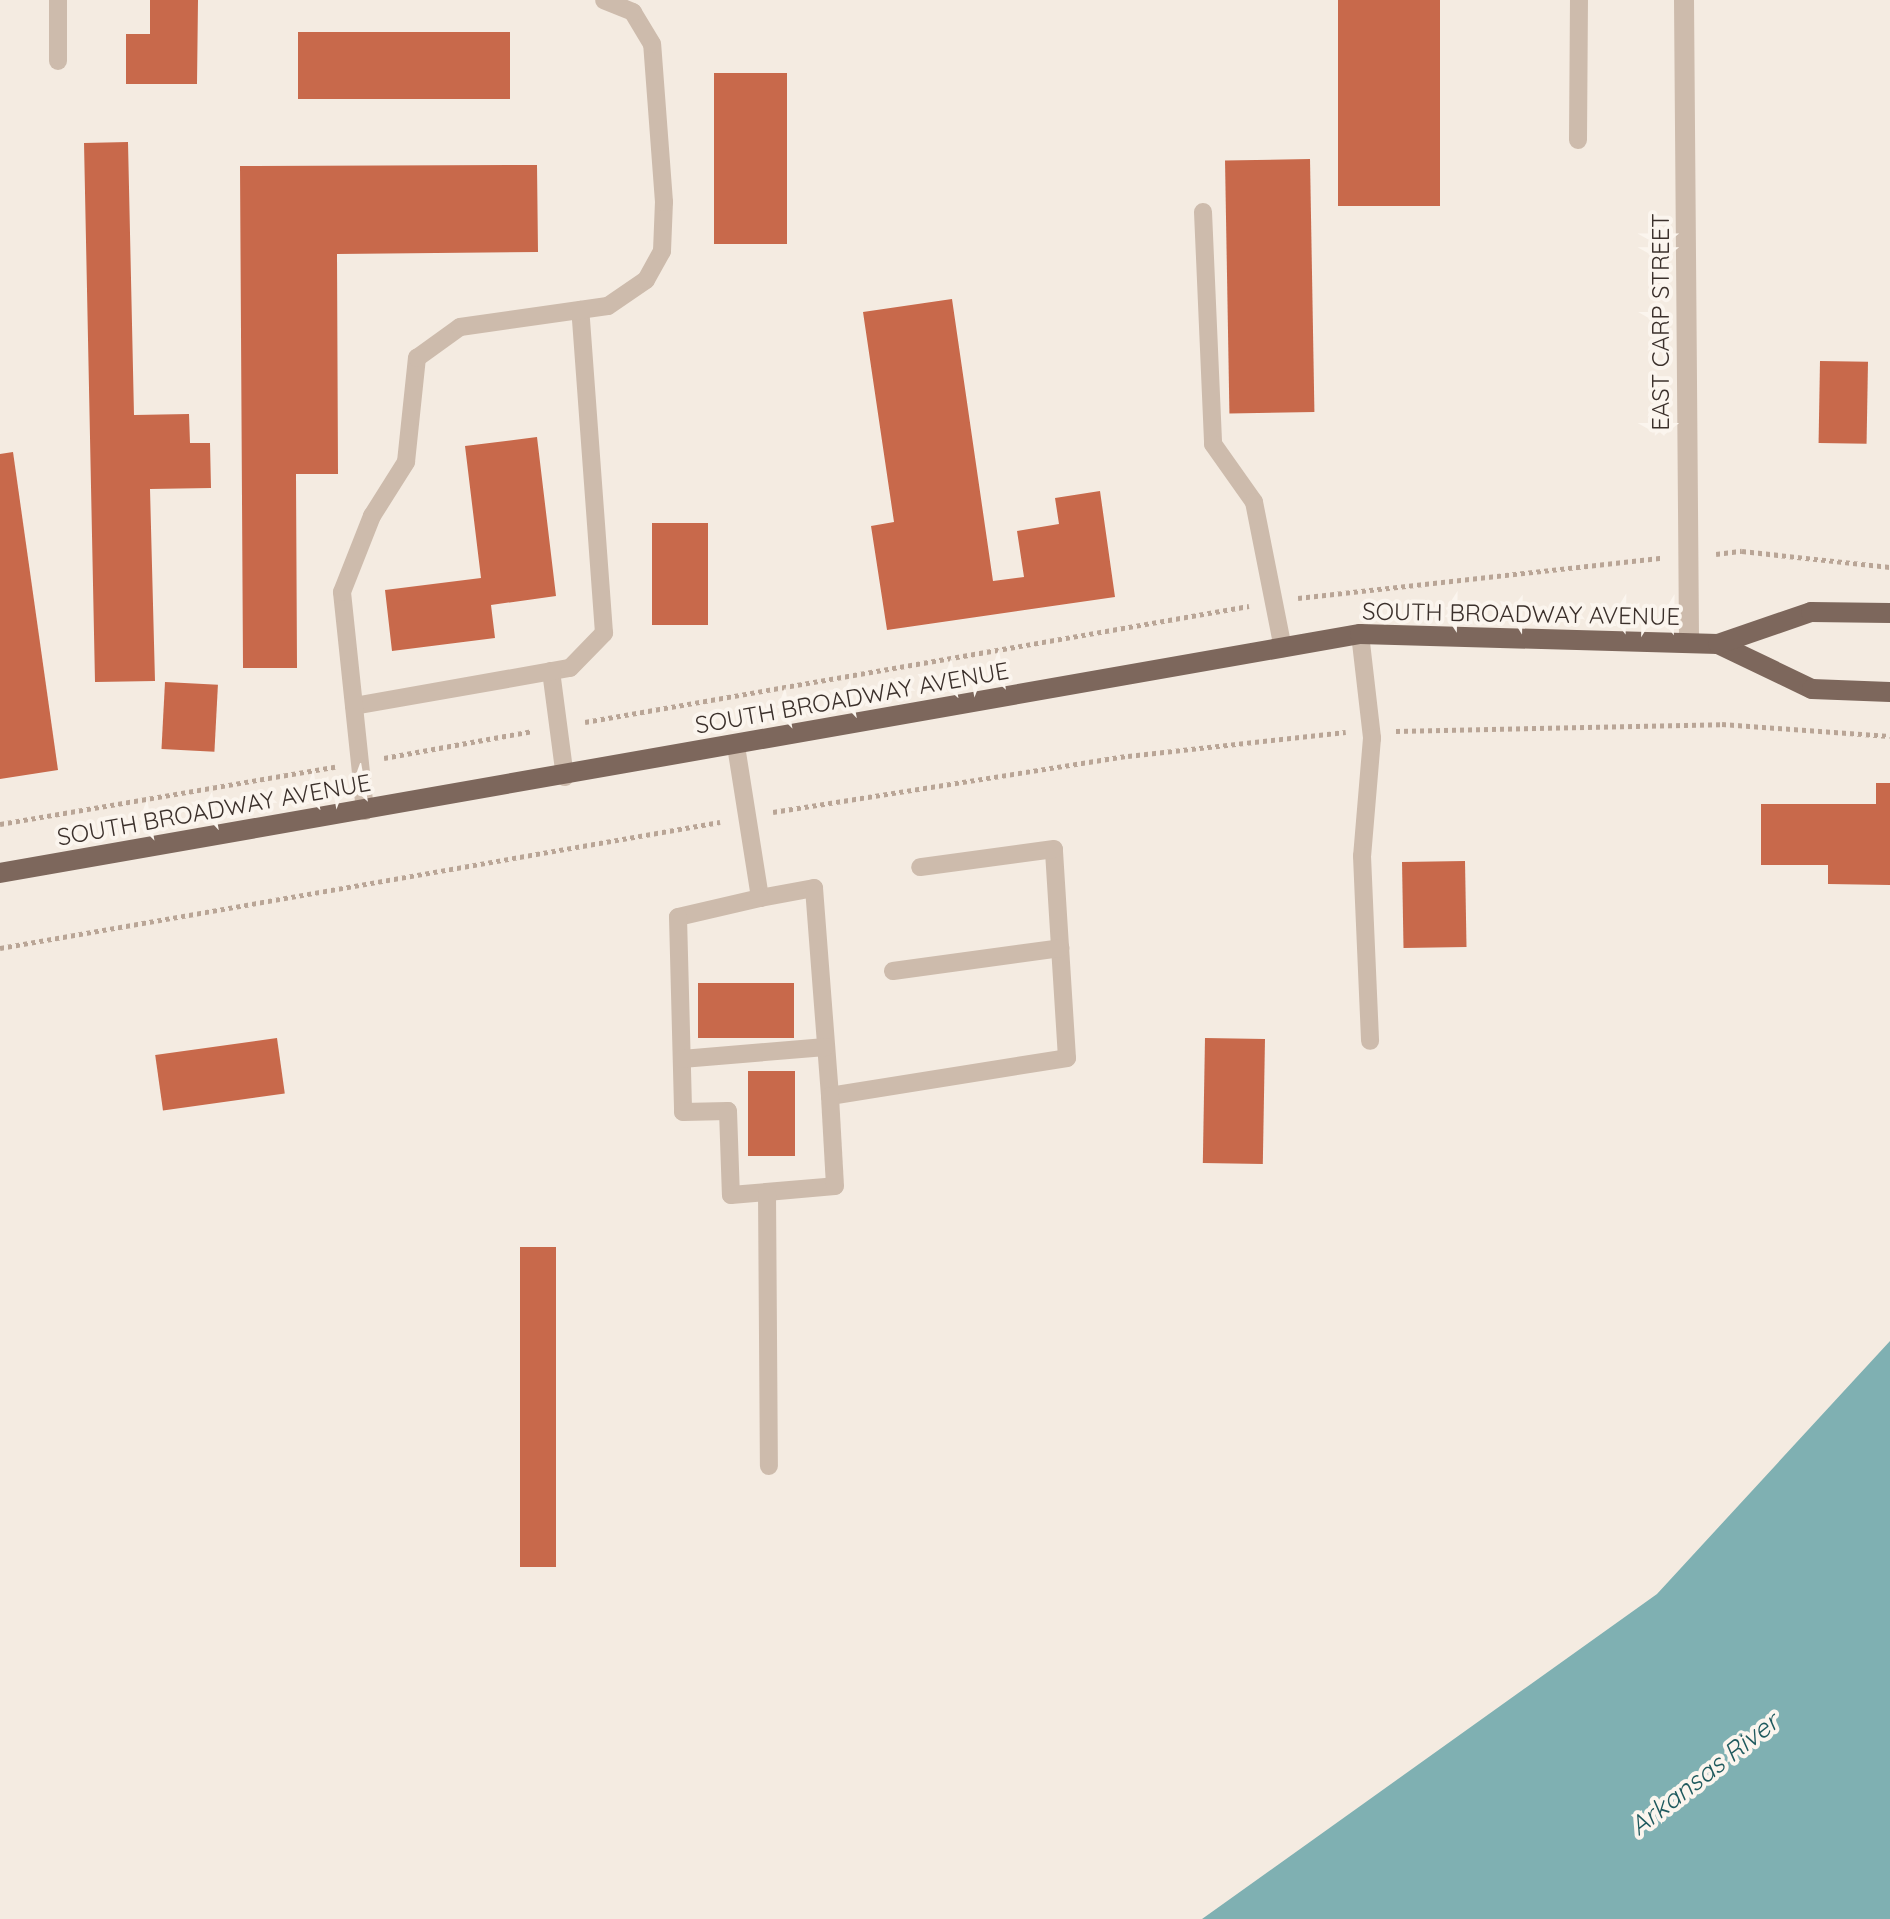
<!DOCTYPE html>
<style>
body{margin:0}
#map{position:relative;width:1890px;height:1919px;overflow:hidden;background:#f4ebe1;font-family:Quicksand,sans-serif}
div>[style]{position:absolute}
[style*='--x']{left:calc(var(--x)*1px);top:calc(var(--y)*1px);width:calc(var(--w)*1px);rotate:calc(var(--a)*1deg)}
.water>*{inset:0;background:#7fb0b2}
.building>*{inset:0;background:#c8694b;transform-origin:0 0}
.path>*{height:5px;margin-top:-2.5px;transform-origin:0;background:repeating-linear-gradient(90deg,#b9a596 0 4px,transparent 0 8px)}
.lane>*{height:18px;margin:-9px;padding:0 9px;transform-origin:9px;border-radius:9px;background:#cdbbac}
.street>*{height:20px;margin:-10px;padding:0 10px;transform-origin:10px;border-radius:10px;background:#cdbbac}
.primary>*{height:20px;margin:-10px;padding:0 10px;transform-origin:10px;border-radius:10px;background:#7d675c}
span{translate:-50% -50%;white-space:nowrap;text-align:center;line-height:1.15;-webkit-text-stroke:8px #fbf5ee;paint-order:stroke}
.street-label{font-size:24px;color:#3b302b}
.water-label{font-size:26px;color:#1f5a5e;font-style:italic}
</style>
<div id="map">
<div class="water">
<i style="clip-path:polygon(1890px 1341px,1890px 1919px,1202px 1919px,1657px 1594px)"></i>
</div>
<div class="building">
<i style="clip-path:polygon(150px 0,198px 0,197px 84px,126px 84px,126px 34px,150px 34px)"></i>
<i style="left:1338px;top:0;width:102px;height:206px"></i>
<i style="left:298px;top:32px;width:212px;height:67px"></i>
<i style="left:714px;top:73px;width:73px;height:171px"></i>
<i style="clip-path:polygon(128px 142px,134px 415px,189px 414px,190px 443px,210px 443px,211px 488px,150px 489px,155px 681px,95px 682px,84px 143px)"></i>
<i style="left:1310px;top:159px;width:253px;height:85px;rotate:89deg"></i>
<i style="clip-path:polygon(537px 165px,538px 252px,337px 254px,338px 474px,296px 474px,297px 668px,243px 668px,240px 166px)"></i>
<i style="clip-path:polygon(952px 299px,993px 581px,1024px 577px,1017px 531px,1059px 524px,1055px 498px,1100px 491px,1115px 597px,887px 630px,871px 526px,894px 522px,863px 312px)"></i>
<i style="left:1820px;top:361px;width:48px;height:82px;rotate:1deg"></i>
<i style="clip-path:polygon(537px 437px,556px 596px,491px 605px,495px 638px,392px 651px,385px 590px,481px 578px,465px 446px)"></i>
<i style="clip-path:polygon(13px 452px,58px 770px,0 779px,0 454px)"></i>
<i style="left:652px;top:523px;width:56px;height:102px"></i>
<i style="left:165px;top:682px;width:53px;height:67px;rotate:3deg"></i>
<i style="clip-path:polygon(1876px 783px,1890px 783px,1890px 885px,1828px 884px,1828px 865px,1761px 865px,1761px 804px,1876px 804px)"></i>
<i style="left:1465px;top:861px;width:86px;height:63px;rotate:89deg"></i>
<i style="left:698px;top:983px;width:96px;height:55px"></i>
<i style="left:277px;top:1038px;width:56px;height:123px;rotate:82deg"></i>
<i style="left:1205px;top:1038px;width:60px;height:125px;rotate:1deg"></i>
<i style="left:748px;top:1071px;width:47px;height:85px"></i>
<i style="left:520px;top:1247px;width:36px;height:320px"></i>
</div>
<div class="path">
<i style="--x:1716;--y:554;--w:26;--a:-7"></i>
<i style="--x:1742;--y:551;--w:149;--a:6.2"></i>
<i style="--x:1298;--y:598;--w:366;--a:-6.3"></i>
<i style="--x:585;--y:722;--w:674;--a:-9.91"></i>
<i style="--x:1396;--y:731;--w:326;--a:-1.2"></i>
<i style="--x:1722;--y:724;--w:168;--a:4.1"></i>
<i style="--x:384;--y:758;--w:150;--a:-10.3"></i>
<i style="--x:773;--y:812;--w:359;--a:-9"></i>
<i style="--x:1128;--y:756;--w:219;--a:-6.3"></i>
<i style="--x:0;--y:824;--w:340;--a:-9.7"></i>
<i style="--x:0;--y:948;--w:731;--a:-9.93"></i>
</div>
<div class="lane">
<i style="--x:58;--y:0;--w:61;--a:90"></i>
<i style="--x:1578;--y:140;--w:140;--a:-89.6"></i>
<i style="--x:1203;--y:212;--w:232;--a:87.5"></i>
<i style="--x:1213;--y:444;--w:71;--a:54.7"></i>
<i style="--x:1254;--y:502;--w:149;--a:78.8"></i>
<i style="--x:1360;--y:634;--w:105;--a:83.4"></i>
<i style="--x:1372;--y:738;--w:118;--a:94.8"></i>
<i style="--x:1362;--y:856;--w:185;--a:87.5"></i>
<i style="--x:551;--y:671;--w:107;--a:82.5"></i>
<i style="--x:354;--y:706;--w:219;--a:-10"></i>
<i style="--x:570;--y:668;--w:49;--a:-45.8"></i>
<i style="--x:604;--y:633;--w:324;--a:-94.2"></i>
<i style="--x:736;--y:746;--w:154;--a:81"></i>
<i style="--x:760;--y:898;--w:55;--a:-10.5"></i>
<i style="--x:814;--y:888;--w:209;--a:85.6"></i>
<i style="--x:830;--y:1096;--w:240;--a:-9.1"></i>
<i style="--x:1067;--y:1058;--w:209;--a:-93.6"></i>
<i style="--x:1054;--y:849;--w:135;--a:172.3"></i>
<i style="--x:365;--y:811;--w:220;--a:-96"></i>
<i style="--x:342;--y:592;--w:82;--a:-68.5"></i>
<i style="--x:372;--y:516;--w:64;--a:-57.8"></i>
<i style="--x:406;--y:462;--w:105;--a:-84"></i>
<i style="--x:417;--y:358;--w:53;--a:-35.8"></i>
<i style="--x:460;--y:327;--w:149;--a:-8.1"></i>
<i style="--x:608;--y:306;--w:46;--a:-34.4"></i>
<i style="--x:646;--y:280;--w:33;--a:-61"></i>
<i style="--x:662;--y:251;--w:49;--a:-87.7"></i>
<i style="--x:664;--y:202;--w:158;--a:-94.3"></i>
<i style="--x:652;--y:44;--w:37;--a:-121"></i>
<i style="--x:633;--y:12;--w:31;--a:-158"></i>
<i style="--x:760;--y:898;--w:84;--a:167"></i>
<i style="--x:678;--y:917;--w:195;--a:88.5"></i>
<i style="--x:683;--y:1112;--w:45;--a:-1.3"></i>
<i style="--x:728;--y:1111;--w:84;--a:88"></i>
<i style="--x:731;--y:1195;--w:104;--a:-4.9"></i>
<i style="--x:835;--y:1186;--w:90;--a:-93.2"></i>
<i style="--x:893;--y:971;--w:169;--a:-7.8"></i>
<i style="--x:682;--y:1059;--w:144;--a:-4.8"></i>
<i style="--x:767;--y:1193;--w:273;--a:89.6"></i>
</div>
<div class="street">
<i style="--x:1684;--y:0;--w:643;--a:89.55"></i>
</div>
<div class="primary">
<i style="--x:1718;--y:644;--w:104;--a:25.6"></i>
<i style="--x:1812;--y:689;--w:78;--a:2.2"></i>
<i style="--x:0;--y:873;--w:1381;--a:-9.97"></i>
<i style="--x:1360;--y:634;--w:358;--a:1.6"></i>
<i style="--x:1718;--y:644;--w:98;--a:-19"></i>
<i style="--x:1811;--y:612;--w:79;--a:0.7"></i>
</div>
<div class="street-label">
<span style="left:1661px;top:322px;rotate:-90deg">EAST CARP STREET</span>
<span style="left:1521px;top:614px;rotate:1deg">SOUTH BROADWAY AVENUE</span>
<span style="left:852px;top:698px;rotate:-10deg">SOUTH BROADWAY AVENUE</span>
<span style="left:214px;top:810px;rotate:-10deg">SOUTH BROADWAY AVENUE</span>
</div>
<div class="water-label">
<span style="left:1704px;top:1774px;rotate:-38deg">Arkansas River</span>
</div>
</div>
